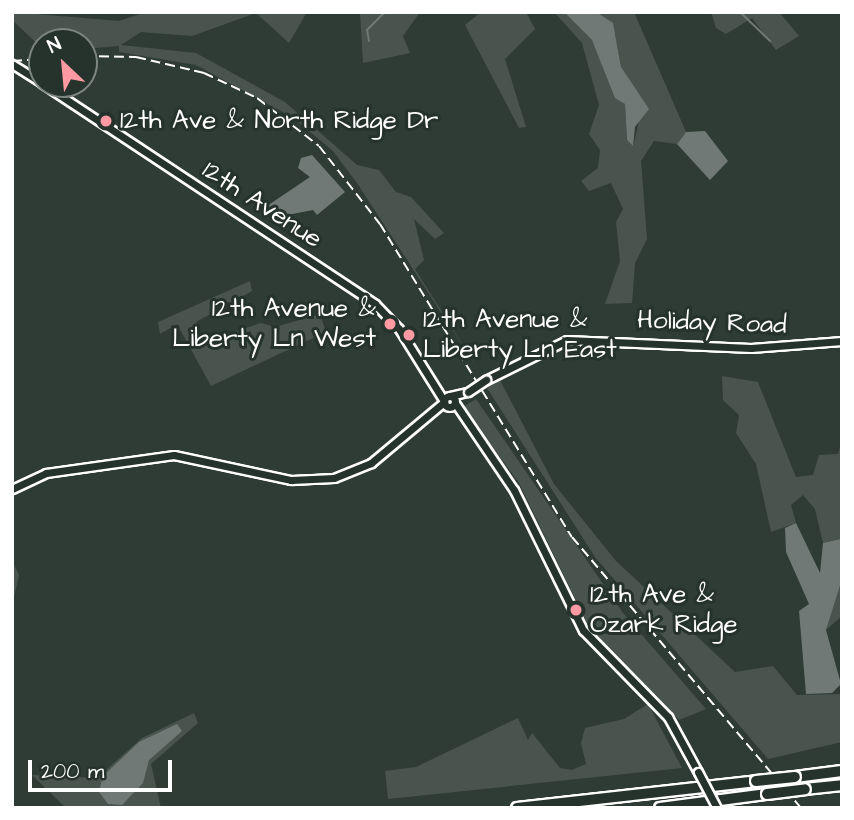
<!DOCTYPE html>
<style>
body{margin:0}
#map{position:relative;width:854px;height:820px;overflow:hidden;background:#2f3b35;font-family:"Architects Daughter",sans-serif}
div>[style]{position:absolute}
[style*='--x']{left:calc(var(--x)*1px);top:calc(var(--y)*1px);width:calc(var(--w)*1px);rotate:calc(var(--a)*1deg)}
.green>*{inset:0;background:#4a544f}
.water>*{inset:0;background:#707975}
.stream>*{height:2px;margin:-1px;padding:0 1px;transform-origin:1px;border-radius:1px;background:#707975}
.roads{filter:drop-shadow(2px 0 #fff) drop-shadow(-2px 0 #fff) drop-shadow(0 2px #fff) drop-shadow(0 -2px #fff)}
.secondary>*{height:7px;margin:-3.5px;padding:0 3.5px;transform-origin:3.5px;border-radius:3.5px;background:#26332d}
.secondary>.ring{margin:-3.5px;padding:0;box-sizing:content-box;background:none;border:7px solid #26332d;border-radius:50%}
.highway>*{height:10px;margin:-5px;padding:0 5px;transform-origin:5px;border-radius:5px;background:#26332d}
.rail>*{height:2px;margin-top:-1px;transform-origin:0;background:repeating-linear-gradient(90deg,#fff 0 10px,transparent 0 15px)}
.bridges{filter:drop-shadow(2px 0 #fff) drop-shadow(-2px 0 #fff) drop-shadow(0 2px #fff) drop-shadow(0 -2px #fff)}
.secondary-bridge>*{height:7px;margin:-3.5px;padding:0 3.5px;transform-origin:3.5px;border-radius:3.5px;background:#26332d}
.highway-bridge>*{height:10px;margin:-5px;padding:0 5px;transform-origin:5px;border-radius:5px;background:#26332d}
.dots>*{width:19px;height:19px;translate:-50% -50%;box-sizing:border-box;border:4px solid #26332d;border-radius:50%}
span{translate:-50% -50%;white-space:nowrap;text-align:center;line-height:1.15;-webkit-text-stroke:6px #26332d;paint-order:stroke}
.poi-label{font-size:26px;color:#fff}
.left{translate:0 -50%;text-align:left}
.right{translate:-100% -50%;text-align:right}
.street-label{font-size:26px;color:#fff}
.frame{position:absolute;inset:0;border:14px solid #fff;pointer-events:none}
.north{position:absolute;left:28px;top:28px;width:70px;height:70px;box-sizing:border-box;background:#26332d;border:2px solid #7d8581;border-radius:50%;rotate:334deg;font-size:19px;font-weight:700;line-height:28px;text-align:center;color:#fff}
.north::after{content:'';display:block;margin:auto;width:24px;height:32px;background:#ff9aa2;clip-path:polygon(50% 0,100% 100%,50% 72%,0 100%)}
.scale{position:absolute;left:28px;top:760px;width:144px;height:32px;box-sizing:border-box;border:4px solid #fff;border-top:0;padding-left:9px;font-size:21px;line-height:24px;white-space:nowrap;color:#fff;-webkit-text-stroke:5px #26332d;paint-order:stroke}
</style>
<div id="map">
<div class="green">
<i style="clip-path:polygon(12px 12px,119px 21px,146px 12px,307px 12px,289px 43px,256px 13px,192px 36px,141px 32px,121px 45px,196px 53px,285px 102px,357px 165px,379px 170px,396px 192px,411px 197px,444px 233px,435px 239px,414px 219px,424px 260px,415px 269px,481px 374px,359px 186px,333px 151px,292px 117px,196px 65px,119px 52px,119px 46px,84px 49px,84px 42px,42px 42px,42px 48px,12px 20px)"></i>
<i style="clip-path:polygon(360px 12px,420px 12px,403px 36px,410px 53px,363px 63px)"></i>
<i style="clip-path:polygon(481px 12px,526px 12px,535px 29px,505px 59px,526px 127px,519px 128px,465px 25px)"></i>
<i style="clip-path:polygon(554px 12px,564px 12px,592px 40px,625px 104px,627px 140px,633px 146px,643px 105px,621px 67px,615px 34px,596px 12px,634px 12px,686px 132px,677px 144px,654px 141px,641px 161px,647px 239px,635px 263px,632px 303px,605px 304px,620px 261px,616px 222px,623px 209px,611px 183px,589px 191px,581px 181px,598px 168px,600px 150px,589px 134px,599px 105px,582px 43px)"></i>
<i style="clip-path:polygon(711px 12px,779px 12px,799px 36px,776px 50px,752px 18px,726px 34px,716px 28px)"></i>
<i style="clip-path:polygon(250px 281px,252px 291px,196px 322px,204px 342px,261px 323px,275px 327px,320px 314px,326px 332px,211px 386px,177px 324px,160px 334px,158px 322px)"></i>
<i style="clip-path:polygon(722px 376px,758px 382px,796px 477px,813px 475px,819px 455px,838px 454px,842px 439px,842px 545px,839px 539px,823px 543px,815px 509px,803px 495px,791px 505px,796px 523px,771px 532px,756px 464px,736px 433px,739px 415px,723px 400px)"></i>
<i style="clip-path:polygon(500px 380px,554px 484px,616px 561px,735px 672px,773px 666px,797px 695px,842px 694px,842px 742px,768px 759px,595px 557px,487px 388px)"></i>
<i style="clip-path:polygon(476px 399px,623px 613px,706px 709px,679px 720px,590px 629px,519px 483px,463px 407px)"></i>
<i style="clip-path:polygon(12px 560px,19px 575px,12px 606px)"></i>
<i style="clip-path:polygon(842px 579px,842px 616px,826px 630px,834px 601px)"></i>
<i style="clip-path:polygon(648px 704px,682px 768px,388px 799px,385px 771px,416px 767px,518px 718px,528px 740px,532px 733px,560px 768px,572px 770px,586px 764px,581px 743px,585px 728px,624px 719px)"></i>
<i style="clip-path:polygon(194px 713px,198px 723px,151px 764px,161px 808px,66px 808px,32px 775px,97px 778px,142px 738px)"></i>
</div>
<div class="water">
<i style="clip-path:polygon(564px 12px,596px 12px,613px 23px,621px 67px,649px 109px,635px 127px,633px 146px,627px 140px,625px 104px,615px 98px,592px 40px)"></i>
<i style="clip-path:polygon(705px 131px,728px 161px,710px 180px,677px 144px,686px 132px)"></i>
<i style="clip-path:polygon(312px 155px,345px 192px,317px 215px,313px 210px,282px 216px,267px 206px,310px 177px,298px 168px,301px 158px)"></i>
<i style="clip-path:polygon(796px 523px,820px 573px,823px 543px,840px 539px,842px 545px,842px 579px,826px 630px,841px 684px,832px 693px,806px 694px,799px 611px,809px 604px,786px 552px,785px 528px)"></i>
<i style="clip-path:polygon(177px 724px,182px 731px,149px 760px,143px 783px,122px 805px,108px 804px,99px 792px,103px 776px,139px 742px)"></i>
</div>
<div class="stream">
<i style="--x:740;--y:12;--w:42;--a:44"></i>
<i style="--x:369;--y:41;--w:11;--a:-100"></i>
<i style="--x:367;--y:30;--w:25;--a:-45"></i>
</div>
<div class="roads">
<div class="secondary">
<i style="--x:12;--y:64;--w:36;--a:32"></i>
<i style="--x:43;--y:84;--w:398;--a:33.5"></i>
<i style="--x:375;--y:304;--w:35;--a:46"></i>
<i style="--x:399;--y:329;--w:85;--a:58"></i>
<i style="--x:486;--y:380;--w:90;--a:-26.3"></i>
<i style="--x:567;--y:340;--w:184;--a:2.5"></i>
<i style="--x:751;--y:348;--w:91;--a:-4.4"></i>
<i style="--x:450;--y:396;--w:18;--a:-13"></i>
<i class="ring" style="left:444.5px;top:396.5px;width:4px;height:4px"></i>
<i style="--x:455;--y:403;--w:105;--a:55.9"></i>
<i style="--x:514;--y:490;--w:156;--a:63.8"></i>
<i style="--x:583;--y:630;--w:122;--a:45.7"></i>
<i style="--x:668;--y:717;--w:63;--a:61.4"></i>
<i style="--x:12;--y:489;--w:38;--a:-25"></i>
<i style="--x:46;--y:473;--w:129;--a:-8"></i>
<i style="--x:174;--y:455;--w:120;--a:12.1"></i>
<i style="--x:291;--y:480;--w:43;--a:-2.7"></i>
<i style="--x:334;--y:478;--w:40;--a:-22"></i>
<i style="--x:371;--y:463;--w:95;--a:-39.9"></i>
</div>
<div class="highway">
<i style="--x:795;--y:777;--w:47;--a:-7.3"></i>
<i style="--x:805;--y:789;--w:37;--a:-6"></i>
<i style="--x:517;--y:808;--w:241;--a:-6.4"></i>
<i style="--x:660;--y:808;--w:108;--a:-7.5"></i>
</div>
</div>
<div class="rail">
<i style="--x:84;--y:56;--w:52;--a:1.1"></i>
<i style="--x:136;--y:57;--w:70;--a:13.2"></i>
<i style="--x:204;--y:73;--w:59;--a:25.3"></i>
<i style="--x:257;--y:98;--w:78;--a:37.7"></i>
<i style="--x:319;--y:146;--w:99;--a:52"></i>
<i style="--x:380;--y:224;--w:367;--a:58.5"></i>
<i style="--x:572;--y:537;--w:355;--a:49.8"></i>
<i style="--x:12;--y:61;--w:30;--a:-4"></i>
</div>
<div class="bridges">
<div class="secondary-bridge">
<i style="--x:468;--y:392;--w:22;--a:-34"></i>
<i style="--x:698;--y:772;--w:41;--a:62.2"></i>
</div>
<div class="highway-bridge">
<i style="--x:756;--y:781;--w:39;--a:-6"></i>
<i style="--x:767;--y:794;--w:38;--a:-7"></i>
</div>
</div>
<div class="dots">
<i style="left:106px;top:121px;background:#ff9aa2"></i>
<i style="left:390px;top:324px;background:#ff9aa2"></i>
<i style="left:409px;top:335px;background:#ff9aa2"></i>
<i style="left:576px;top:610px;background:#ff9aa2"></i>
</div>
<div class="poi-label">
<span class="left" style="left:120px;top:121px">12th Ave &amp; North Ridge Dr</span>
<span class="right" style="left:376px;top:324px">12th Avenue &amp;<br>Liberty Ln West</span>
<span class="left" style="left:423px;top:335px">12th Avenue &amp;<br>Liberty Ln East</span>
<span class="left" style="left:590px;top:610px">12th Ave &amp;<br>Ozark Ridge</span>
</div>
<div class="street-label">
<span style="left:262px;top:205px;rotate:33deg">12th Avenue</span>
<span style="left:712px;top:323px;rotate:2deg">Holiday Road</span>
</div>
<div class="frame"></div>
<div class="north">N</div>
<div class="scale">200 m</div>
</div>
